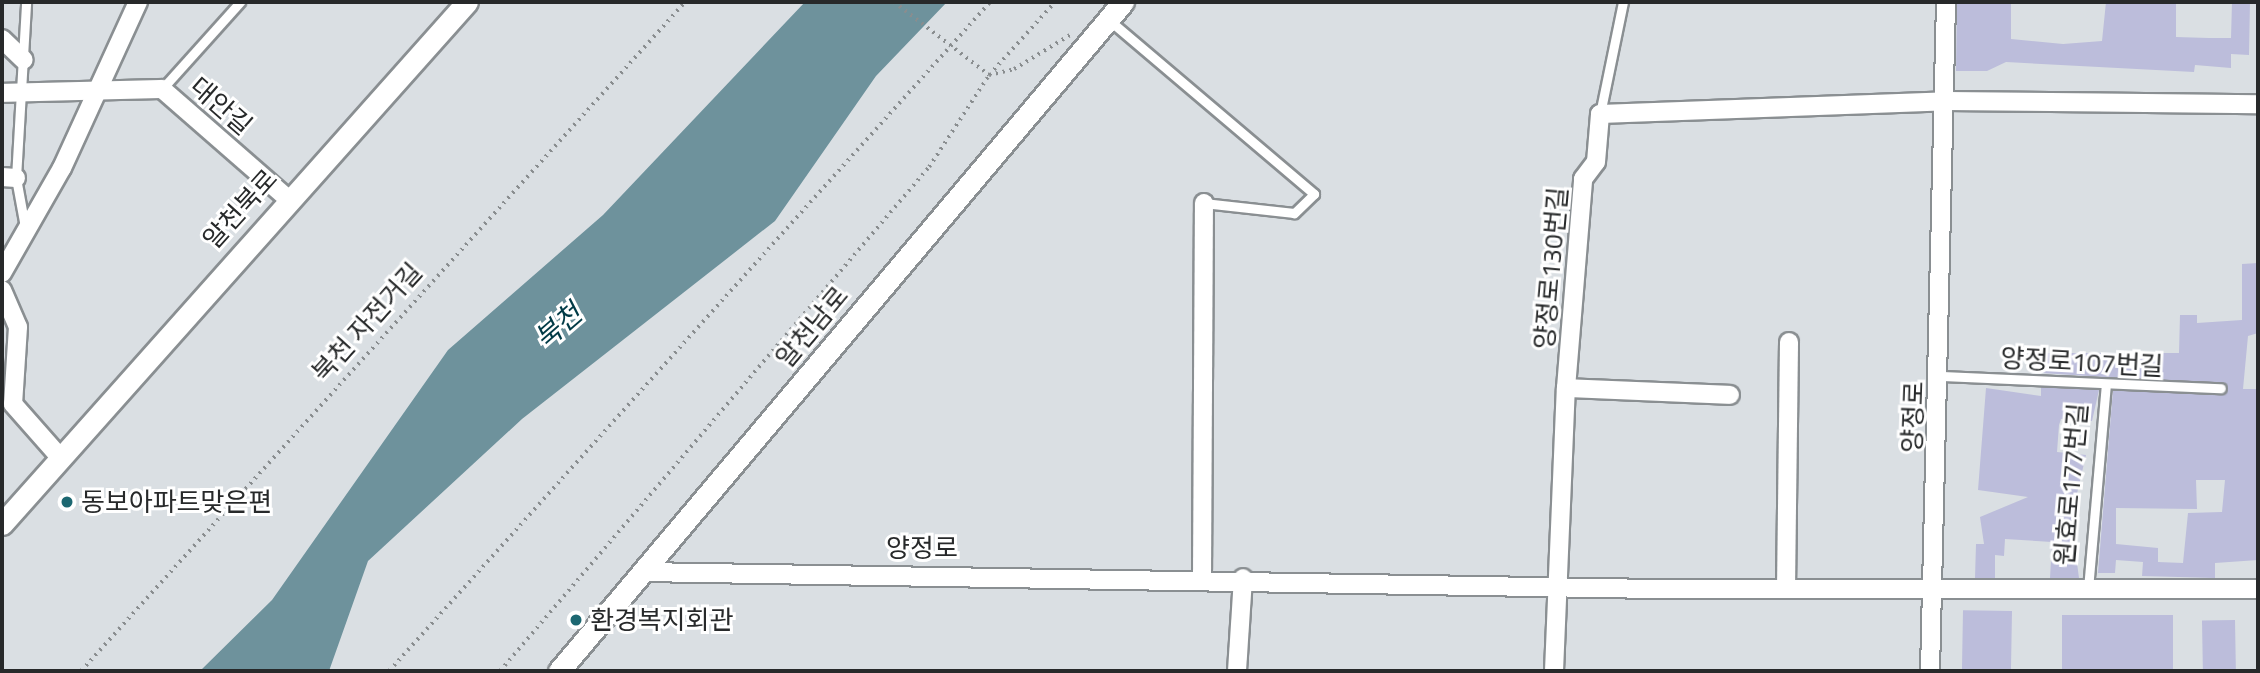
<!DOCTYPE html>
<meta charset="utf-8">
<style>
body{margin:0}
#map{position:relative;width:2260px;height:673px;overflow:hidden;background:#dadfe3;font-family:"Titillium Web","Noto Sans KR",sans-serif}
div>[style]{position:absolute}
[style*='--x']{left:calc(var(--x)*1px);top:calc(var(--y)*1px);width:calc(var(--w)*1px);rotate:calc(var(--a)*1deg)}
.water>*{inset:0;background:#6e929c}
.building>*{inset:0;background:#bcbddb;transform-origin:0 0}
.path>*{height:3.5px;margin-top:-1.75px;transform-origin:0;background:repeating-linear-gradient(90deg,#898d8f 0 2px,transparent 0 7px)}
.roads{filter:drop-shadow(2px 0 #8a8f92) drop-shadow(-2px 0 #8a8f92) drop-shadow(0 2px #8a8f92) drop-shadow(0 -2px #8a8f92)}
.service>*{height:9px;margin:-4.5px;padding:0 4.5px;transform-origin:4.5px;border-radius:4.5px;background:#fff}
.minor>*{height:18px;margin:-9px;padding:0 9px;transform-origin:9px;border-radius:9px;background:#fff}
.tertiary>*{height:21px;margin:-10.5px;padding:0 10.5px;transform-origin:10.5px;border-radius:10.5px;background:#fff}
.dots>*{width:19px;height:19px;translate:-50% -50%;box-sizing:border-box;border:4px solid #fff;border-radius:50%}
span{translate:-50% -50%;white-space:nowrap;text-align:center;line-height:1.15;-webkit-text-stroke:6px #fff;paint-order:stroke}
.street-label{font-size:26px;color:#27292a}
.poi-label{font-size:26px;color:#27292a}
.left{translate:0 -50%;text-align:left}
.water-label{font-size:28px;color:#003a46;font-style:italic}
.frame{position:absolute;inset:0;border:4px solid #27292a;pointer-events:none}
</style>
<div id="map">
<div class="water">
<i style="clip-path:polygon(805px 2px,947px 2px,876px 76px,775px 221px,522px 419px,368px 561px,329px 671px,200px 671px,272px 600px,448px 350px,603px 215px)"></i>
</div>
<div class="building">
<i style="clip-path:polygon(1957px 2px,2011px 2px,2011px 39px,2063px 44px,2102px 41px,2106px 2px,2176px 2px,2176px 37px,2209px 38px,2231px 38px,2232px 2px,2250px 2px,2249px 55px,2231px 54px,2231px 68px,2195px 65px,2194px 72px,2006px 62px,1987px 71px,1956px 71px)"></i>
<i style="clip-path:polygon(evenodd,2258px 263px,2258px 333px,2248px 336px,2243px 389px,2258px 389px,2258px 560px,2215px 563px,2215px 578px,2142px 576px,2143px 562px,2116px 560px,2115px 573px,2098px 573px,2113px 390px,2221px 395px,2227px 385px,2042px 373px,2042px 353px,2179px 353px,2180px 315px,2197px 315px,2197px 323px,2242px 320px,2242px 264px,2258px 263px,2196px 480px,2225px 480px,2222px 512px,2188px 513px,2183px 563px,2158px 562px,2158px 548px,2116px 544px,2116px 508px,2197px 509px,2196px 480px)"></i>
<i style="clip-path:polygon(2041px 387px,2099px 390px,2092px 421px,2061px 419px,2059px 425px,2057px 452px,2086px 455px,2071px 519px,2079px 578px,2050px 578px,2052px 542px,2005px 539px,2004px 556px,1995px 555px,1995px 578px,1975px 578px,1976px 544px,1984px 544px,1980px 517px,2028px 497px,1978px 490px,1986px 388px,2041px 396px)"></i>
<i style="left:2012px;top:611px;width:60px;height:49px;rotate:91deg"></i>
<i style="left:2173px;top:615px;width:56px;height:111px;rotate:90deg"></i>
<i style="left:2235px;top:620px;width:51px;height:33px;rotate:89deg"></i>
</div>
<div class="path">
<i style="--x:894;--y:2;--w:120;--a:37.5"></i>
<i style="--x:989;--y:75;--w:26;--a:-13"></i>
<i style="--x:1014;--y:69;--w:66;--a:-31.3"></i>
<i style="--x:81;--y:671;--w:901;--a:-47.92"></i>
<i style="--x:389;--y:671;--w:899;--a:-48.06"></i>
<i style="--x:500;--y:671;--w:662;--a:-49.6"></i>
<i style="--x:929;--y:167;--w:110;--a:-56.9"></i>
<i style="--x:989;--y:75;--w:98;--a:-47.9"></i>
</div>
<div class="roads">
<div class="service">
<i style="--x:1109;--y:20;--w:269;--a:40.3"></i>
<i style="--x:1314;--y:194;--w:28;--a:136"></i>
<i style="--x:1294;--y:213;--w:91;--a:-173.7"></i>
<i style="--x:162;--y:89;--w:117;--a:-48.1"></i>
<i style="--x:1600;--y:114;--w:114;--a:-78.4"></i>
<i style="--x:25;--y:227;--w:50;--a:-100.4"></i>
<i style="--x:16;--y:178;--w:176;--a:-86.7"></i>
<i style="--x:1941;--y:376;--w:280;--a:2.5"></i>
<i style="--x:2088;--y:589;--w:205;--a:-85"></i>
</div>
<div class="minor">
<i style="--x:2;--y:39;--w:30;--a:44"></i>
<i style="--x:2;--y:93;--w:160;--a:-1.4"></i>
<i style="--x:162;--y:89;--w:166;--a:41.1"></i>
<i style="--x:2;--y:177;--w:14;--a:4"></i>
<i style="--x:2;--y:273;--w:121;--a:-60.3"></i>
<i style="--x:62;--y:168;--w:183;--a:-65.4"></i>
<i style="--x:2;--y:290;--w:40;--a:66.6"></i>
<i style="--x:18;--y:327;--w:77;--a:93.7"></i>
<i style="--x:13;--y:404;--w:68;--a:48.6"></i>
<i style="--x:1566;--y:388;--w:164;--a:2.4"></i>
<i style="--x:642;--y:572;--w:1012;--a:0.96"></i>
<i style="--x:1654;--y:589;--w:604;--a:0"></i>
<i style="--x:1202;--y:577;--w:374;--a:-89.7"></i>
<i style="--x:1786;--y:589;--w:247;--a:-89.3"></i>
<i style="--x:1237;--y:671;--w:93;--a:-86.3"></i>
<i style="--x:1554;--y:671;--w:283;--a:-87.6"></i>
<i style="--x:1566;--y:388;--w:210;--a:-85.3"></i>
<i style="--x:1583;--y:179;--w:21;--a:-53"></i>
<i style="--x:1596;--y:162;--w:48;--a:-85.2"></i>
<i style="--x:1600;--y:114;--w:347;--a:-2.1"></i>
<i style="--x:1947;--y:101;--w:311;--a:0.6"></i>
<i style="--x:1930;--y:671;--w:669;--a:-88.63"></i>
</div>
<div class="tertiary">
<i style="--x:2;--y:524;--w:699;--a:-48.31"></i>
<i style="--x:559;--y:671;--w:875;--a:-49.87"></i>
</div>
</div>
<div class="dots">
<i style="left:67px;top:502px;background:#1c6771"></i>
<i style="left:576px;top:620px;background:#1c6771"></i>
</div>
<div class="street-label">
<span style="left:221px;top:106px;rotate:41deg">대안길</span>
<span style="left:240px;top:209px;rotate:-48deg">알천북로</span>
<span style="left:1551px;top:268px;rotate:-85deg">양정로130번길</span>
<span style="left:367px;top:322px;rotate:-48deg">북천 자전거길</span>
<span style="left:812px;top:327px;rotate:-50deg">알천남로</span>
<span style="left:2082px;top:362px;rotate:3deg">양정로107번길</span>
<span style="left:1913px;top:417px;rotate:-88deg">양정로</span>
<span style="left:2071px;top:484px;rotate:-85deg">원효로177번길</span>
<span style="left:922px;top:548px">양정로</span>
</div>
<div class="poi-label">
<span class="left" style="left:81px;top:502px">동보아파트맞은편</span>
<span class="left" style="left:590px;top:620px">환경복지회관</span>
</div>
<div class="water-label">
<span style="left:558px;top:326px;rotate:-41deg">북천</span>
</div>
<div class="frame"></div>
</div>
